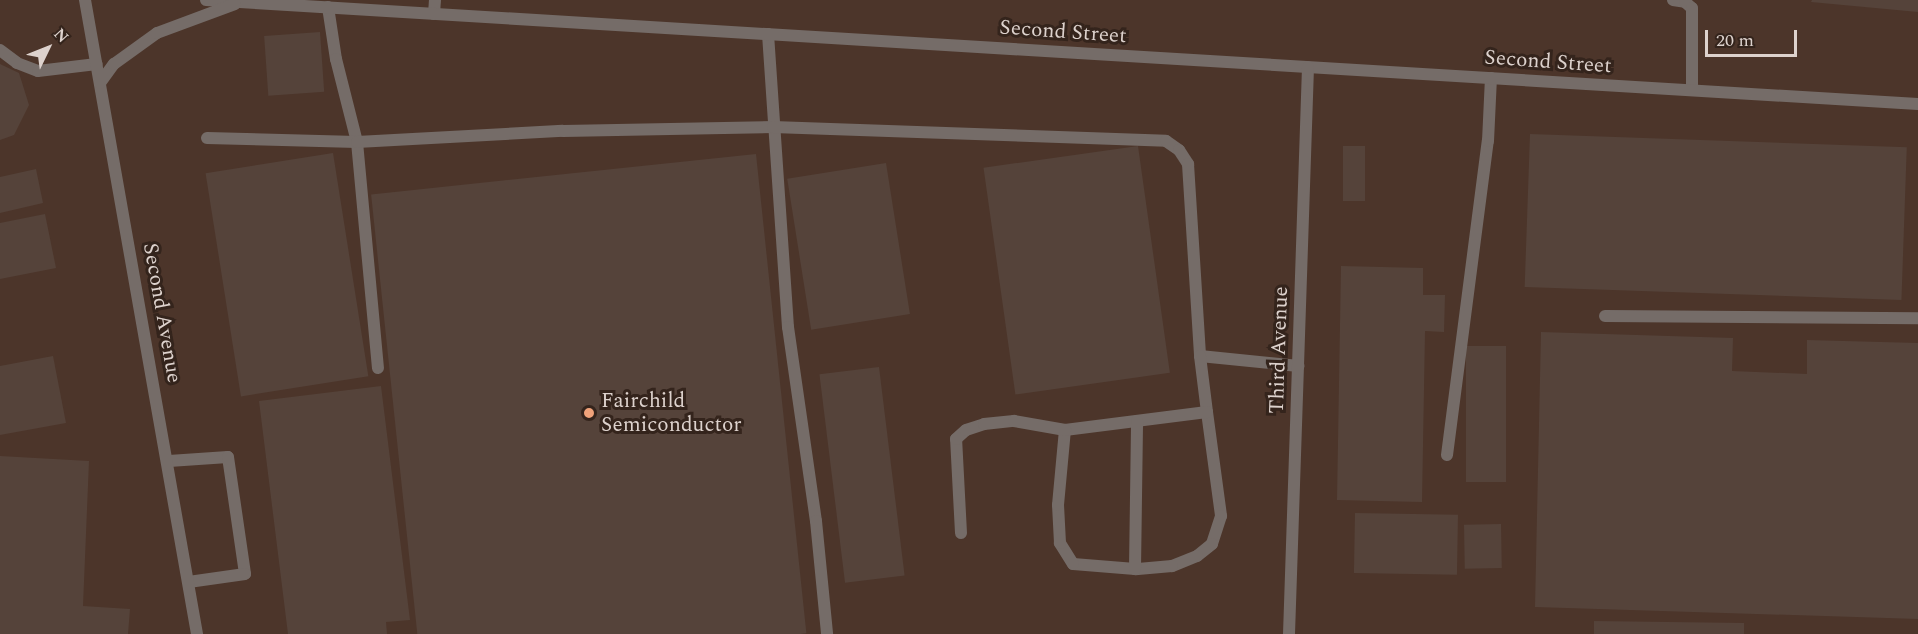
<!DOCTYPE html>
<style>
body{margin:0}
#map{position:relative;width:1918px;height:634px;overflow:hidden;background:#3e2d25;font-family:Spectral,serif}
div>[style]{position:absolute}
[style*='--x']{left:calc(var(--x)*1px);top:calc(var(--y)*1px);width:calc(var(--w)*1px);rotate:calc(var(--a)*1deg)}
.built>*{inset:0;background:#4c352a;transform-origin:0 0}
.building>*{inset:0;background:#55433a;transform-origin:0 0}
.service>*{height:12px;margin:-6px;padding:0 6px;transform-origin:6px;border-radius:6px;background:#756c68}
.minor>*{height:12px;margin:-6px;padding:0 6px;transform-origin:6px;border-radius:6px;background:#756c68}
.dots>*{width:16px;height:16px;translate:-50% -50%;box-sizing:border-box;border:3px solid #34241c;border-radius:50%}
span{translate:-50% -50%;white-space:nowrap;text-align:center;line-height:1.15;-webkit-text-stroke:6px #34241c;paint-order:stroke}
.street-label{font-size:21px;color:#ddd2cd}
.poi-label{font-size:21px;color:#ddd2cd}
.left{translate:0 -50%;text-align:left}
.north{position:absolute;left:18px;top:18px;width:60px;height:60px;-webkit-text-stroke:4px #34241c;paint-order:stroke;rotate:47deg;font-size:16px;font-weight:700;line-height:24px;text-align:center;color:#ddd2cd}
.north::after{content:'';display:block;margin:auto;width:21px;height:27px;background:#ddd2cd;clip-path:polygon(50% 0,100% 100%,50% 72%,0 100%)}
.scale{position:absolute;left:1705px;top:30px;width:92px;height:27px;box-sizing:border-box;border:3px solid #ddd2cd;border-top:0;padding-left:8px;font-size:18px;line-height:21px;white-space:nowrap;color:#ddd2cd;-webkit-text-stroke:4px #34241c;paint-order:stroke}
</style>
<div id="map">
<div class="built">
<i style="left:0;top:0;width:1918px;height:634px"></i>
</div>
<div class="building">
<i style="clip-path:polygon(1812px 0,1918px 0,1918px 12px,1811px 2px)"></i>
<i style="left:320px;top:32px;width:60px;height:56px;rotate:86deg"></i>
<i style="clip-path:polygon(0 64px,19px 73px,29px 105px,14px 135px,0 140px)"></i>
<i style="left:1530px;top:134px;width:377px;height:153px;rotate:2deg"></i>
<i style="left:1138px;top:146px;width:229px;height:156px;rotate:82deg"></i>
<i style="left:1343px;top:146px;width:22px;height:55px"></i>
<i style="left:333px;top:153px;width:226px;height:129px;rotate:81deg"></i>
<i style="left:756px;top:154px;width:482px;height:387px;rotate:84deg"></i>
<i style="left:886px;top:163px;width:153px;height:100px;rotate:81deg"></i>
<i style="clip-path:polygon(36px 169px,43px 203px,0 213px,0 177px)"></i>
<i style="clip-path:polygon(45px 214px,56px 268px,0 279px,0 223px)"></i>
<i style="clip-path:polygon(1341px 266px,1423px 268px,1423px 295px,1445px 295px,1444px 332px,1425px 331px,1422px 502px,1337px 500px)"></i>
<i style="clip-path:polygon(1541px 332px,1733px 338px,1732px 371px,1807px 374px,1807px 340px,1918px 343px,1918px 619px,1535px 607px)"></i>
<i style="left:1466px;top:346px;width:40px;height:136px"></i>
<i style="clip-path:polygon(53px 356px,66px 423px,0 435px,0 366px)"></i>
<i style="left:879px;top:367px;width:210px;height:60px;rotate:83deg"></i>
<i style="clip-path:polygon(381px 386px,410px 620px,386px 622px,387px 634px,288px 634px,259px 401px)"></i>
<i style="clip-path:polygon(0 456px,89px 461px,83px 606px,130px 609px,128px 634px,0 634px)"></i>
<i style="left:1355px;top:513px;width:103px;height:60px;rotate:1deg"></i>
<i style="left:1501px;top:524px;width:44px;height:37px;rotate:89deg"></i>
<i style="clip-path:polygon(1594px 621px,1744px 623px,1744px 634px,1594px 634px)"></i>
</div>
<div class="service">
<i style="--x:1673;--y:0;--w:12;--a:9"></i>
<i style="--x:1685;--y:2;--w:9;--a:41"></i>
<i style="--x:1692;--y:8;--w:82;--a:90"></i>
<i style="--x:328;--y:7;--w:53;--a:81.3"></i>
<i style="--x:336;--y:59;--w:86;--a:75.8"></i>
<i style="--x:357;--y:142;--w:227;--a:84.7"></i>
<i style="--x:434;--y:14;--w:14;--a:-86"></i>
<i style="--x:768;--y:34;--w:294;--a:86.1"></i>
<i style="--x:788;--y:327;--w:196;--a:81.8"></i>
<i style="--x:816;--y:521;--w:114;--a:84.4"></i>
<i style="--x:0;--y:50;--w:21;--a:37"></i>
<i style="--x:17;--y:63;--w:22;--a:21"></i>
<i style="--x:38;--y:71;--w:59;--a:-6.8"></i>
<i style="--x:207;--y:138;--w:150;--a:1.5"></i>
<i style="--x:357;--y:142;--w:206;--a:-3.1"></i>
<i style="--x:563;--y:131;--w:210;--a:-1.1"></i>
<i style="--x:773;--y:127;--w:393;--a:2"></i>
<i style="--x:1166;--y:141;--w:16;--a:35"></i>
<i style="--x:1179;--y:150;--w:17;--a:57"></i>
<i style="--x:1188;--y:164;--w:192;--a:86.4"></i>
<i style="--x:1200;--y:356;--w:99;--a:5.8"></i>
<i style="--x:1605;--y:316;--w:313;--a:0.4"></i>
<i style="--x:1200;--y:356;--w:56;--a:82.9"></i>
<i style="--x:1207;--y:412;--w:105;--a:82.3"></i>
<i style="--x:1221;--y:516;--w:29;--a:108"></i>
<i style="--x:1212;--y:544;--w:19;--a:141"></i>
<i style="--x:1197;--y:556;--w:27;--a:158"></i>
<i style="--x:1172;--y:566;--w:37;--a:175"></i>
<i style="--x:1135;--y:569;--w:62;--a:-175.4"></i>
<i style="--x:1073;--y:564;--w:25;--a:-122"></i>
<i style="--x:1060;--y:543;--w:38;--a:-93"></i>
<i style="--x:1058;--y:505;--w:75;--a:-84.7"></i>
<i style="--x:1065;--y:430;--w:143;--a:-7.2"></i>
<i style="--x:1447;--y:455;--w:317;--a:-82.6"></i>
<i style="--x:1488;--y:141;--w:63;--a:-87.3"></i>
<i style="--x:169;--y:461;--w:59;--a:-3.9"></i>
<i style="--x:228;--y:457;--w:118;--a:81.7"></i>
<i style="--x:245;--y:574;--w:57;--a:171.9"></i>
<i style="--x:961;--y:533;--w:94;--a:-93"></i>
<i style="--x:956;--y:439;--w:13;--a:-42"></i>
<i style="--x:966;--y:430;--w:19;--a:-18"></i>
<i style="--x:984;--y:424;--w:30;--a:-6"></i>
<i style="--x:1014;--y:421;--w:52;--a:10"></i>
<i style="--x:1135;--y:569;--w:148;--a:-89.2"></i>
</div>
<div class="minor">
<i style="--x:85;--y:0;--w:644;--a:79.98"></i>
<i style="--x:206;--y:0;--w:1715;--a:3.48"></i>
<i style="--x:100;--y:83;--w:24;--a:-54"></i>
<i style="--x:114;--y:64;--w:53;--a:-35.8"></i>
<i style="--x:157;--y:33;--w:83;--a:-20.4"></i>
<i style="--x:1289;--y:634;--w:567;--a:-88.08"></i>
</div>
<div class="dots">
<i style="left:589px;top:413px;background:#f0a27a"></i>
</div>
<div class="street-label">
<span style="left:1063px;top:32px;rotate:4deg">Second Street</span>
<span style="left:1548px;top:62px;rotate:4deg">Second Street</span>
<span style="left:162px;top:313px;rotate:80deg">Second Avenue</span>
<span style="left:1279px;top:350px;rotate:-88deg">Third Avenue</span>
</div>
<div class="poi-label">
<span class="left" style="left:601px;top:413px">Fairchild<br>Semiconductor</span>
</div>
<div class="north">N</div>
<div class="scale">20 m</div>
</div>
